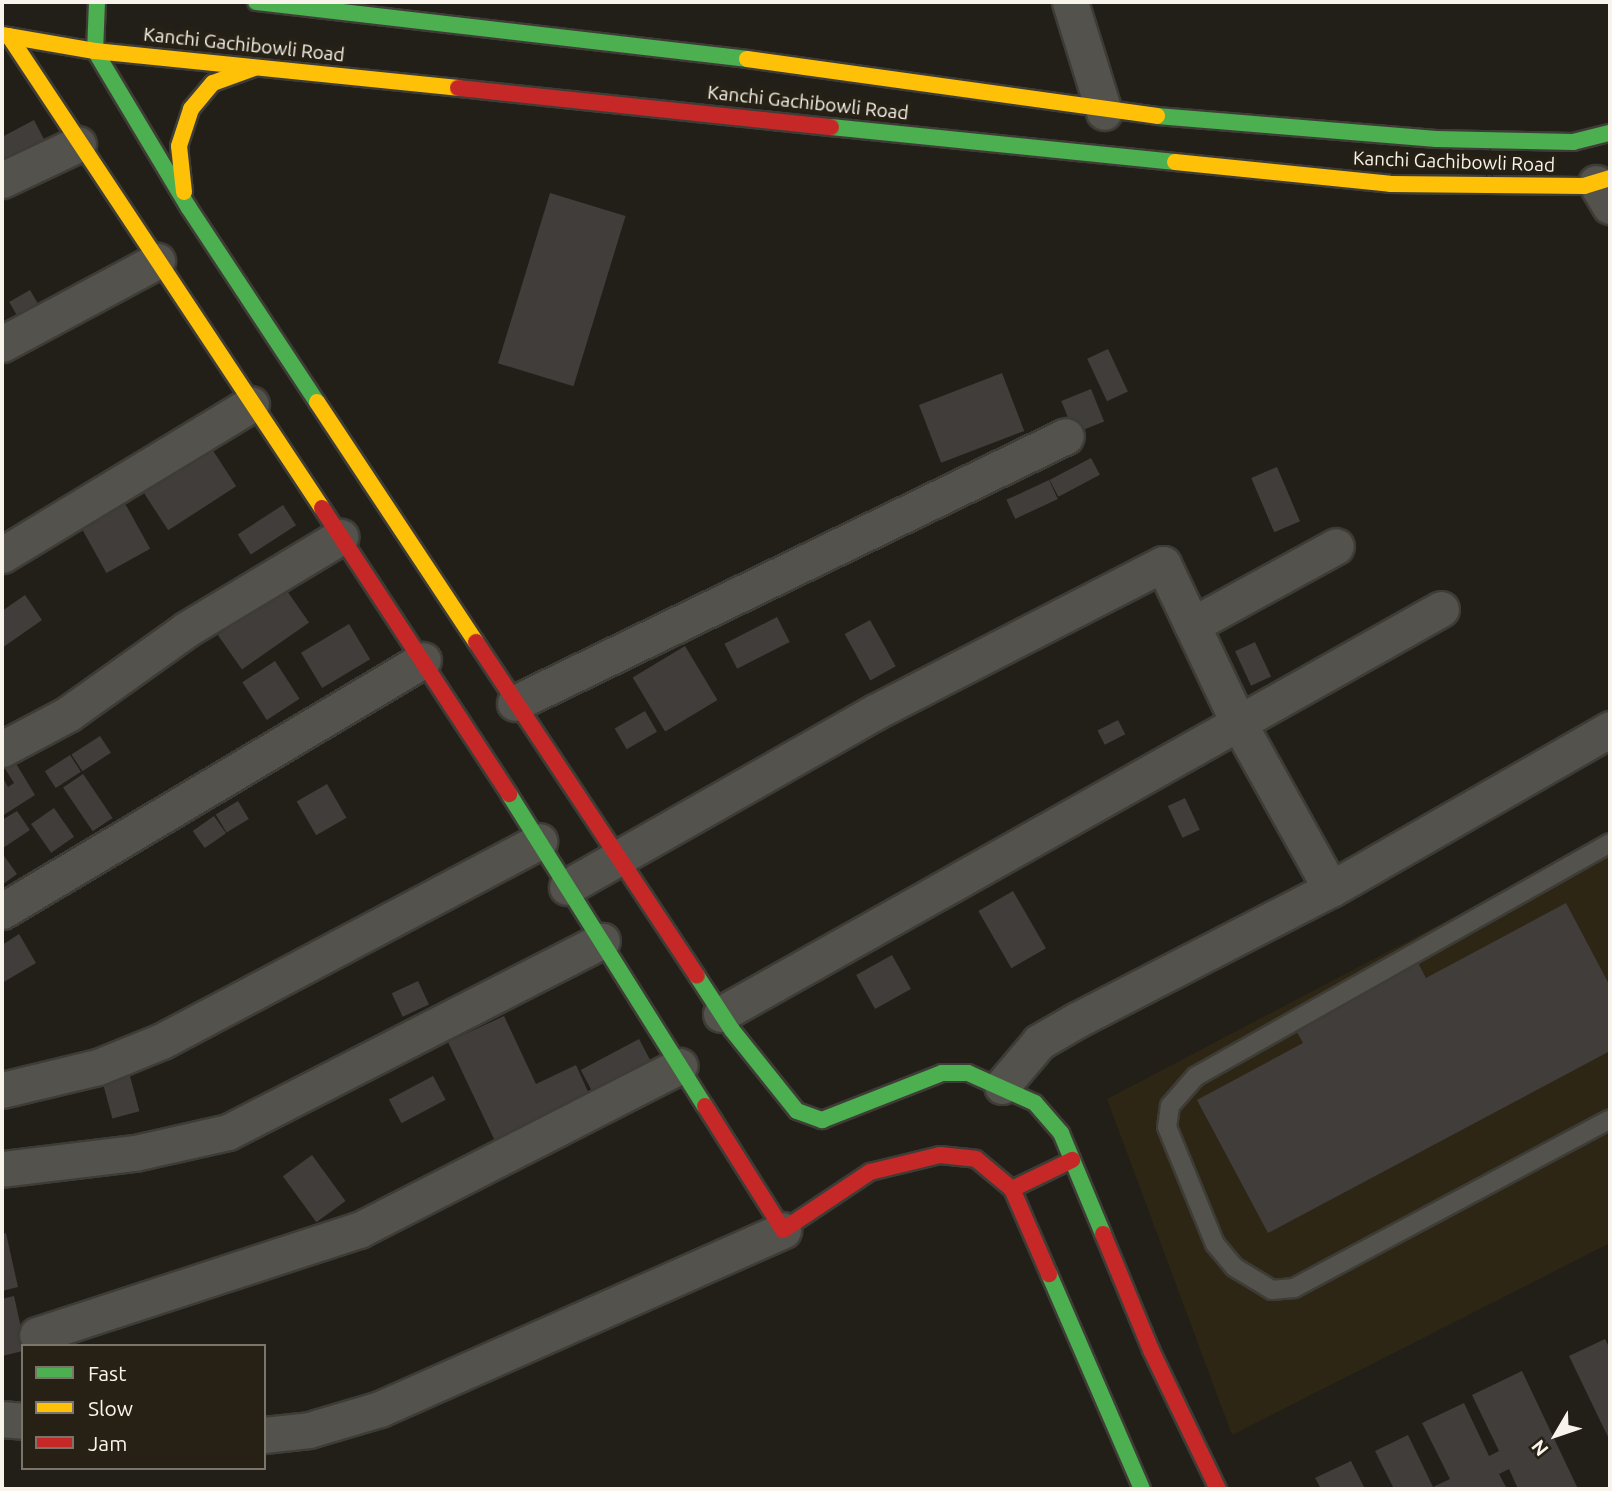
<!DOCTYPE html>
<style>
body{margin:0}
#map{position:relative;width:1612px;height:1491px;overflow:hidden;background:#221f18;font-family:Ubuntu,sans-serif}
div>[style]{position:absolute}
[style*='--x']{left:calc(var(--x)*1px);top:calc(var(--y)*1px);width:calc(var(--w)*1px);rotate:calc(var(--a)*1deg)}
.built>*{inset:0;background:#2d2615}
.building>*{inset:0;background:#413d3b;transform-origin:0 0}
.roads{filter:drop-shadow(2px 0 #3e3c36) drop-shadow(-2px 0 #3e3c36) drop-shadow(0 2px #3e3c36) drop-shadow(0 -2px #3e3c36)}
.lane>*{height:18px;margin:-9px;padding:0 9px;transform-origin:9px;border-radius:9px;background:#54524d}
.street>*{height:35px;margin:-17.5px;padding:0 17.5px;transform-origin:17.5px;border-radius:17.5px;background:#54524d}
.fast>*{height:16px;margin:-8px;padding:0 8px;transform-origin:8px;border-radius:8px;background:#4caf50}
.slow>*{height:16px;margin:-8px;padding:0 8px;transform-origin:8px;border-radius:8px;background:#ffc107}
.jam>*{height:16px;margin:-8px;padding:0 8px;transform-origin:8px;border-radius:8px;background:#c62828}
span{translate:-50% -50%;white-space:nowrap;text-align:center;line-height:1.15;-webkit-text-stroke:7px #262114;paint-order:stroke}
.street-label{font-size:19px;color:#f8f4eb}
.frame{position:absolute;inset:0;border:4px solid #f8f4eb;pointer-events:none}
.legend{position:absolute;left:21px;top:1344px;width:245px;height:126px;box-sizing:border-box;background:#262114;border:2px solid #7a756a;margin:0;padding:9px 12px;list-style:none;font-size:21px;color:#f8f4eb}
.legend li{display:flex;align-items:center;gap:14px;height:35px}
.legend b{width:35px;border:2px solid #7a756a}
.north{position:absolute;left:1521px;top:1400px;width:70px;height:70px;-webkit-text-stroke:5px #262114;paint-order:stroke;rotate:231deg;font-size:19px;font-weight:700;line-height:28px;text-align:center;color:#f8f4eb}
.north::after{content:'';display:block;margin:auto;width:24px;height:32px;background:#f8f4eb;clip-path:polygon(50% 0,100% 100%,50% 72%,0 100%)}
</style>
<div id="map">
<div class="built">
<i style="clip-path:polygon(1610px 835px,1610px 1243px,1232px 1435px,1107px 1099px)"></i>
</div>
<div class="building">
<i style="clip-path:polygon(34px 120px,48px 147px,2px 172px,2px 137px)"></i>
<i style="left:550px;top:193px;width:79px;height:178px;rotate:17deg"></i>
<i style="left:30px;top:290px;width:22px;height:24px;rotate:60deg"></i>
<i style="left:1108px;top:349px;width:47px;height:23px;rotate:65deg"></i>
<i style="left:1002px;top:373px;width:62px;height:89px;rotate:69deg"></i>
<i style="left:1091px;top:389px;width:35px;height:32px;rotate:68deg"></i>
<i style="left:210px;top:446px;width:48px;height:81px;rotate:57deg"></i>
<i style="left:1091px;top:458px;width:19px;height:47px;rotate:62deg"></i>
<i style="left:1277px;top:467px;width:59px;height:28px;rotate:67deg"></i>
<i style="left:1049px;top:480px;width:21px;height:47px;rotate:65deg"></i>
<i style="left:122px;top:498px;width:58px;height:50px;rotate:61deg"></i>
<i style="left:283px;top:505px;width:24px;height:54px;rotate:57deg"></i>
<i style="left:285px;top:588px;width:42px;height:82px;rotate:55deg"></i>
<i style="clip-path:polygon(25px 595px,42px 620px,2px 648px,2px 611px)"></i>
<i style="left:777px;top:617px;width:28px;height:59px;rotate:63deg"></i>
<i style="left:870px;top:620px;width:53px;height:29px;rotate:61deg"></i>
<i style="left:349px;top:624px;width:41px;height:56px;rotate:59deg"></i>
<i style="left:1255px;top:642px;width:38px;height:22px;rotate:65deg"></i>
<i style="left:685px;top:646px;width:63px;height:61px;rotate:59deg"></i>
<i style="left:275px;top:661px;width:45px;height:39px;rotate:57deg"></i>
<i style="left:645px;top:711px;width:24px;height:35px;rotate:60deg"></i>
<i style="left:1118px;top:720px;width:16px;height:23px;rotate:63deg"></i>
<i style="left:100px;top:736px;width:20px;height:34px;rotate:57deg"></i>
<i style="clip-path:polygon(9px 752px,35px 795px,2px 816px,2px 776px,8px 787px,14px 783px,2px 764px)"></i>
<i style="left:70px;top:755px;width:20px;height:30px;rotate:57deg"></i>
<i style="left:83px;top:774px;width:53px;height:24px;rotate:56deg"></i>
<i style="left:327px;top:784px;width:39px;height:35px;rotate:60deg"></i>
<i style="left:1185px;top:798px;width:35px;height:19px;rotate:65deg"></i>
<i style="left:238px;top:801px;width:21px;height:26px;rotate:59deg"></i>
<i style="left:54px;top:808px;width:35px;height:28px;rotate:55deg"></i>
<i style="clip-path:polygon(17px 811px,30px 830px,3px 848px,2px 820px)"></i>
<i style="left:214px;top:816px;width:21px;height:26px;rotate:55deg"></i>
<i style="clip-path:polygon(2px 853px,17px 874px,2px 885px)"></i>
<i style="left:1013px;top:891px;width:66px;height:40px;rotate:60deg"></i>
<i style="clip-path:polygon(1566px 903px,1610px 986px,1610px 1051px,1268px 1233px,1197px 1100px,1303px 1043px,1293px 1025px,1416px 959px,1426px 978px)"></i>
<i style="clip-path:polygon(19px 934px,36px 963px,2px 983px,2px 945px)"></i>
<i style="left:892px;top:955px;width:39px;height:41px;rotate:61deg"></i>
<i style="left:418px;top:981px;width:26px;height:29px;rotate:65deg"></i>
<i style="clip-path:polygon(504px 1016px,536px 1084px,576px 1065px,590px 1096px,495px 1141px,448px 1042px)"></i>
<i style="left:639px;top:1039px;width:30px;height:66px;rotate:62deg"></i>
<i style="left:127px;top:1065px;width:48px;height:28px;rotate:75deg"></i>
<i style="left:433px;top:1076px;width:27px;height:50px;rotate:62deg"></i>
<i style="left:312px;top:1155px;width:57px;height:36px;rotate:54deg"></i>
<i style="clip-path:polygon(6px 1233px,18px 1287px,2px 1291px,2px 1234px)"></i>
<i style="clip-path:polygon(14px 1296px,25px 1346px,23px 1351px,2px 1356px,2px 1299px)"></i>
<i style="clip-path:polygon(1605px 1339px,1610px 1349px,1610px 1441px,1569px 1356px)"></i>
<i style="clip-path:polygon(1522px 1371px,1578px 1489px,1518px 1489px,1509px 1469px,1499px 1474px,1507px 1489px,1394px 1489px,1375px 1451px,1408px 1435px,1433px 1487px,1450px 1479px,1422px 1423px,1464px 1403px,1489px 1456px,1499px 1451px,1472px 1395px)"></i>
<i style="clip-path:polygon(1351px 1461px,1365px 1489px,1321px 1489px,1315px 1478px)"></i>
</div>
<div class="roads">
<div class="lane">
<i style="--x:1610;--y:843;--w:475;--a:150.6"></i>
<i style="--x:1196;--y:1076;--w:40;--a:131"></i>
<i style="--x:1170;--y:1106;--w:21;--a:98"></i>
<i style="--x:1167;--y:1127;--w:126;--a:67.7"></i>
<i style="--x:1215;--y:1244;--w:30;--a:50"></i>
<i style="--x:1234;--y:1267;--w:44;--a:31.2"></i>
<i style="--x:1272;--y:1290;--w:22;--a:-5"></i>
<i style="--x:1294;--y:1288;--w:358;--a:-28.1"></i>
</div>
<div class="street">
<i style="--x:1070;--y:2;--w:115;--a:72.8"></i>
<i style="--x:2;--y:180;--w:84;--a:-25.3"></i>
<i style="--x:1596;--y:183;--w:27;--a:59"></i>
<i style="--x:2;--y:344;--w:176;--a:-28.2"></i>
<i style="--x:2;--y:555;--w:291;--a:-31.2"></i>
<i style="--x:1192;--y:625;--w:164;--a:-28.7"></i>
<i style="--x:515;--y:703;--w:612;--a:-25.85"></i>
<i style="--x:2;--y:749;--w:75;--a:-27.9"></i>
<i style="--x:68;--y:714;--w:146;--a:-35.5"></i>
<i style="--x:187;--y:629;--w:179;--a:-31"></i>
<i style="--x:567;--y:887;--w:354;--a:-29.6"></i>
<i style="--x:875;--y:712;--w:324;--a:-27.2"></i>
<i style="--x:1163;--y:564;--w:175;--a:64.6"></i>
<i style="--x:1238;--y:722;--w:191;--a:60.9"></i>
<i style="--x:2;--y:911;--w:490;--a:-30.8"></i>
<i style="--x:721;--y:1014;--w:826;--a:-29.36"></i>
<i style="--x:1002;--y:1086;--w:57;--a:-49.9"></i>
<i style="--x:1039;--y:1042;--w:44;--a:-30.1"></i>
<i style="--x:1077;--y:1020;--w:286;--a:-27.3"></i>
<i style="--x:1331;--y:889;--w:322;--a:-29.8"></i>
<i style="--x:2;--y:1090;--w:99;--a:-13.5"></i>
<i style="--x:98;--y:1067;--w:69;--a:-22.1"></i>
<i style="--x:162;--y:1041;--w:427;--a:-27.9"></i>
<i style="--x:2;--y:1169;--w:134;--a:-6.9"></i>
<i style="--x:135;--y:1153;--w:95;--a:-12.7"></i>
<i style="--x:228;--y:1132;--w:420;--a:-27.1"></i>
<i style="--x:37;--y:1335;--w:339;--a:-18.1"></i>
<i style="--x:359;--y:1230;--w:360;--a:-27.1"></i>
<i style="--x:2;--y:1419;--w:21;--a:5"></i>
<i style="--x:264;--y:1435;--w:45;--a:-6.3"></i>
<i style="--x:309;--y:1430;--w:74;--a:-16.5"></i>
<i style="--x:380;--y:1409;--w:441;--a:-23.9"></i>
</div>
<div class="fast">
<i style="--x:97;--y:2;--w:49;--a:92.3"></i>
<i style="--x:95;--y:51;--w:183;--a:59.1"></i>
<i style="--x:189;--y:208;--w:232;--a:56.6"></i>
<i style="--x:256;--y:2;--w:494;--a:6.6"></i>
<i style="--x:1157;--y:116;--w:280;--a:4.7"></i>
<i style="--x:1436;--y:139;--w:137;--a:1.3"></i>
<i style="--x:1573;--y:142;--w:38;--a:-14"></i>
<i style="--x:831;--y:127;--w:346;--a:5.8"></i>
<i style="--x:509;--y:794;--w:368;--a:57.9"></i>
<i style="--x:697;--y:976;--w:64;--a:57.1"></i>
<i style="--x:732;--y:1030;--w:104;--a:51.3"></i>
<i style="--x:797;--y:1111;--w:27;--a:20"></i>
<i style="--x:822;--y:1120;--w:129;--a:-21.4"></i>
<i style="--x:942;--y:1073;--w:26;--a:0"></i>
<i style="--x:968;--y:1073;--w:73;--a:24.1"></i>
<i style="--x:1035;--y:1103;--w:40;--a:49"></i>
<i style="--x:1061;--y:1133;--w:109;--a:67.4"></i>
<i style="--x:1049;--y:1274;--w:234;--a:66.6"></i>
</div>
<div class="slow">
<i style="--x:2;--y:35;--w:94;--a:9.8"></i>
<i style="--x:95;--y:51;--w:365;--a:5.8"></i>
<i style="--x:9;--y:36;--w:566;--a:56.45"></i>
<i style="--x:747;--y:59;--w:414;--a:7.9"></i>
<i style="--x:1175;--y:162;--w:216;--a:5.8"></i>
<i style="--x:1390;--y:184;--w:194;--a:0.6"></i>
<i style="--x:1584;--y:186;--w:27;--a:-17"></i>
<i style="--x:184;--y:192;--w:46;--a:-96.2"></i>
<i style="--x:179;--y:146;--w:39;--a:-72"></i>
<i style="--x:191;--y:109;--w:34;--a:-50"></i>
<i style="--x:213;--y:83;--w:44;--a:-20.1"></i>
<i style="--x:317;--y:402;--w:288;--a:56.5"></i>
</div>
<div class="jam">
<i style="--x:458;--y:88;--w:375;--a:6"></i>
<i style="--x:322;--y:508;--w:342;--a:56.8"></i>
<i style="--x:476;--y:642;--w:400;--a:56.5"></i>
<i style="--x:705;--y:1106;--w:146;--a:57.8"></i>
<i style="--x:783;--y:1230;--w:105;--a:-33.7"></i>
<i style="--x:870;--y:1172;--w:72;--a:-13.7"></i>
<i style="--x:940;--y:1155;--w:36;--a:6"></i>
<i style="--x:976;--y:1159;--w:47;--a:39.8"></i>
<i style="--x:1012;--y:1189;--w:93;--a:66.5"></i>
<i style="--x:1012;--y:1189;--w:67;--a:-25.8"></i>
<i style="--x:1103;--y:1234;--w:126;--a:67.5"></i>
<i style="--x:1151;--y:1350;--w:154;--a:64.3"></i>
</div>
</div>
<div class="street-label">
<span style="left:244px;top:45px;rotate:6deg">Kanchi Gachibowli Road</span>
<span style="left:808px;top:103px;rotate:6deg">Kanchi Gachibowli Road</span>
<span style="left:1454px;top:162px;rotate:2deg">Kanchi Gachibowli Road</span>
</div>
<div class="frame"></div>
<ul class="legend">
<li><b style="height:9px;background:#4caf50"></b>Fast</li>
<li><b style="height:9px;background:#ffc107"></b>Slow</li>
<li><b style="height:9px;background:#c62828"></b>Jam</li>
</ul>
<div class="north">N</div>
</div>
